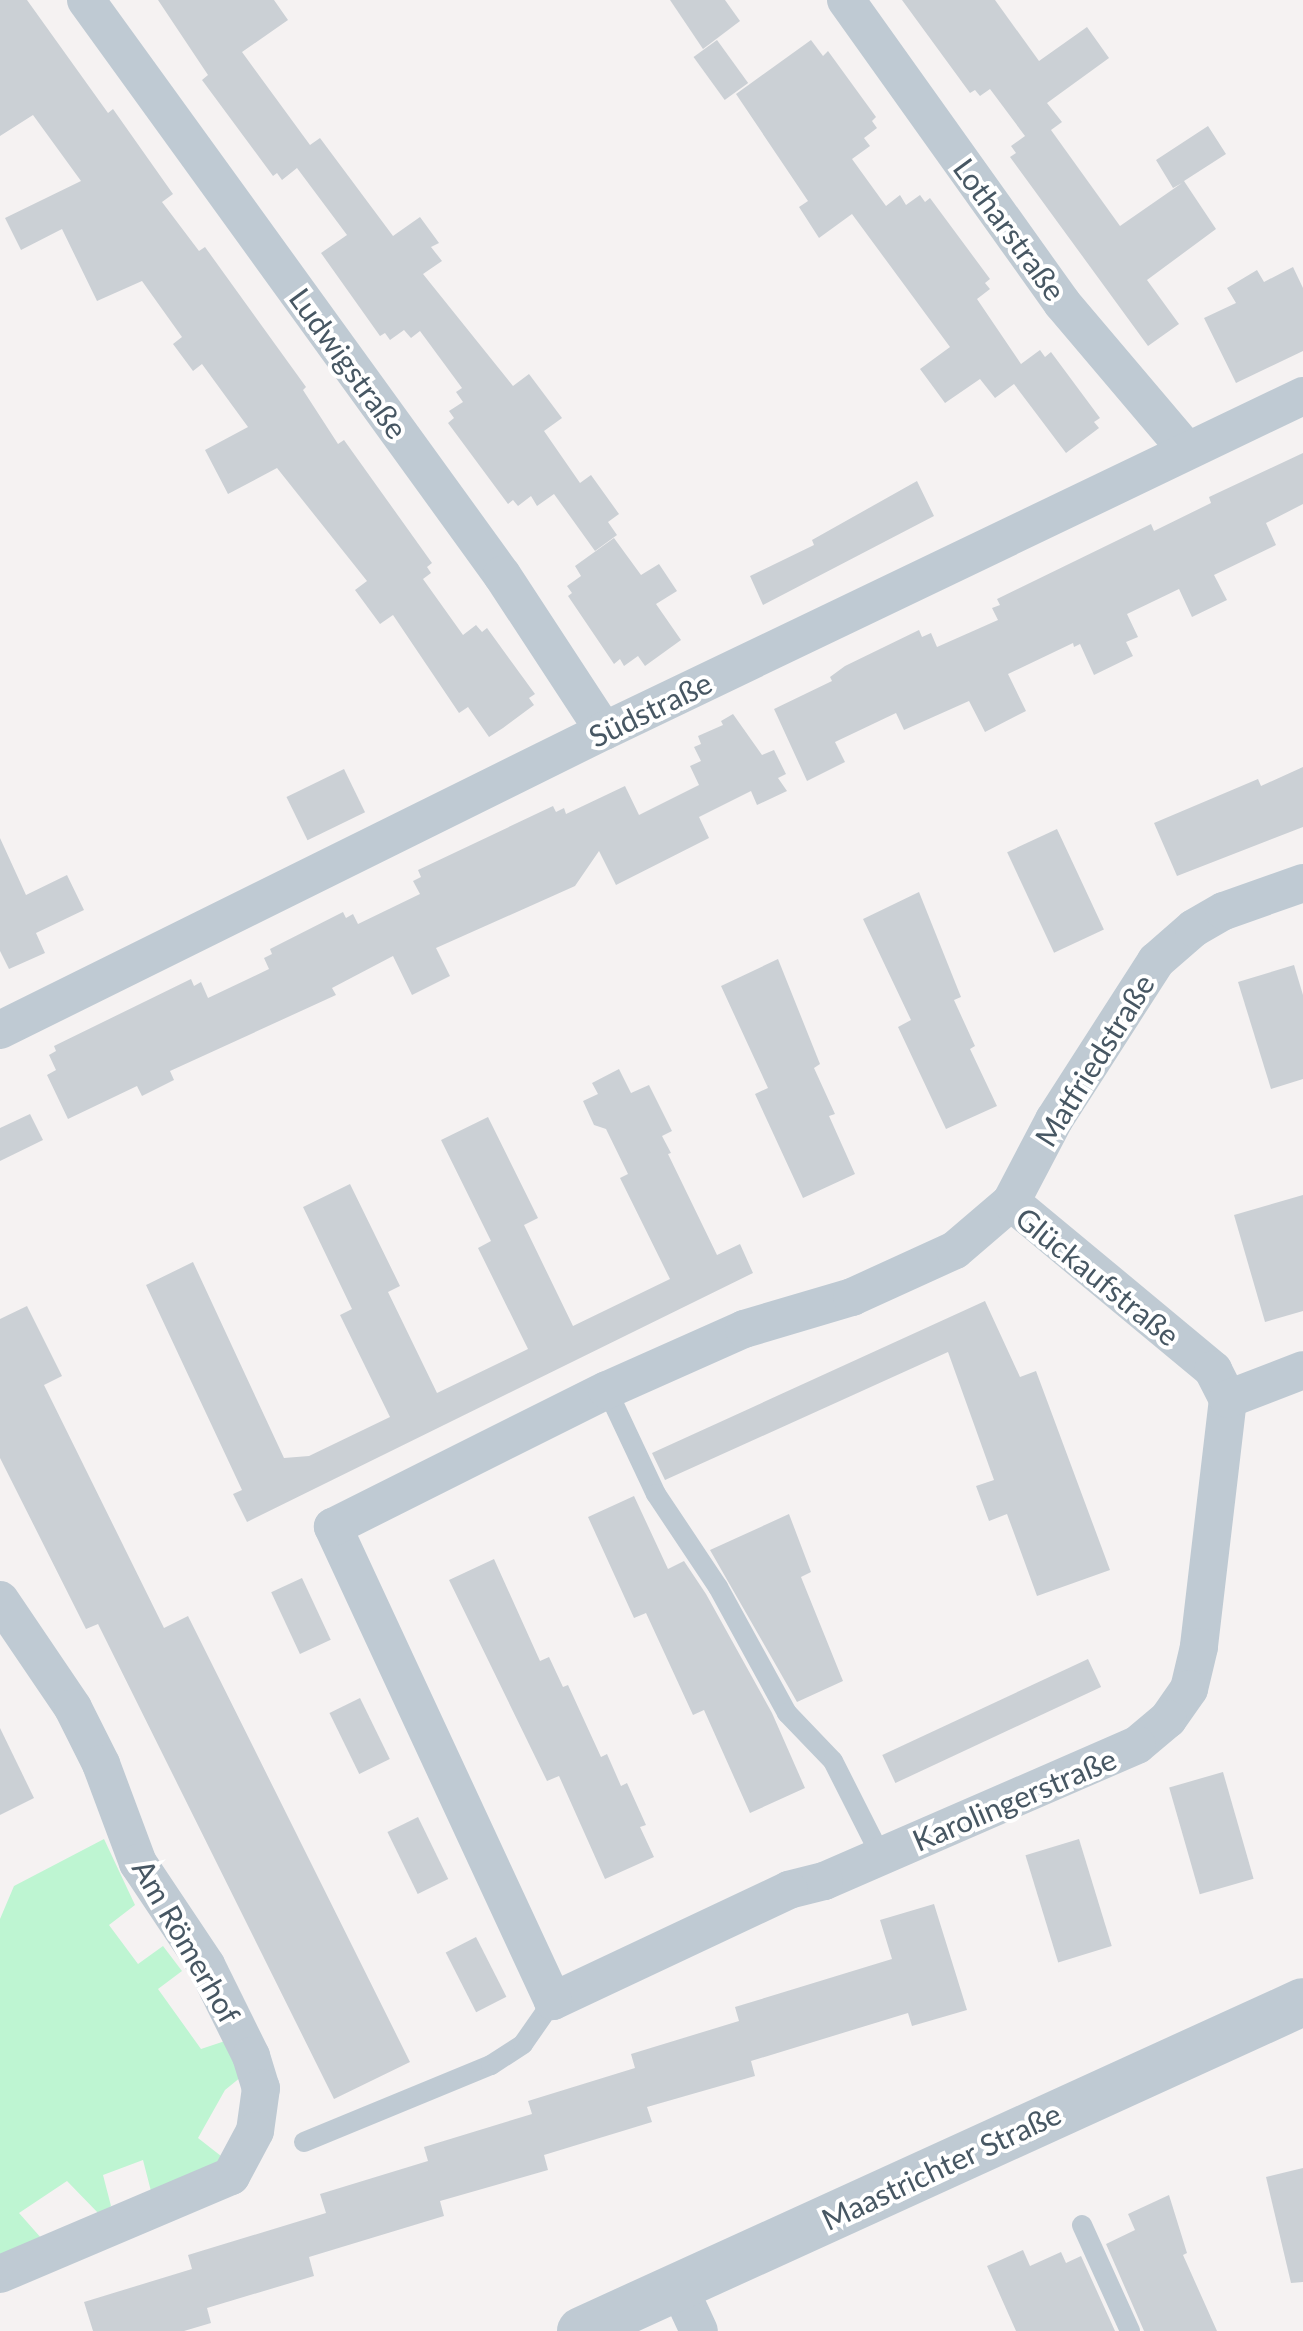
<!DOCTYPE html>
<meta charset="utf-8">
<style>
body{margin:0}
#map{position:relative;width:1303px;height:2331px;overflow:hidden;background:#f5f2f2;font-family:Lato,sans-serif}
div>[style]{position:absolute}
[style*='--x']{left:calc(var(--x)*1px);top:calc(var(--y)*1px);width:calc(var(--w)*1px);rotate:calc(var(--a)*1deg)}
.green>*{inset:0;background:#bef5d2}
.building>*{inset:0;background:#cbd0d5;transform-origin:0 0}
.service>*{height:20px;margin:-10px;padding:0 10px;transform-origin:10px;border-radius:10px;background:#bfcad3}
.minor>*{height:38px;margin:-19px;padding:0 19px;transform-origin:19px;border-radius:19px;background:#bfcad3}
.tertiary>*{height:48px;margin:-24px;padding:0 24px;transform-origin:24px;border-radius:24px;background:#bfcad3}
span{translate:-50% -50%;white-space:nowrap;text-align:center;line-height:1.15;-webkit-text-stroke:8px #fff;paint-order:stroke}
.street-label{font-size:30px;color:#475763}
</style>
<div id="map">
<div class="green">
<i style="clip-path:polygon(104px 1839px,135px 1905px,109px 1925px,138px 1964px,163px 1946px,182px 1971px,158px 1989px,201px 2049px,225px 2041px,241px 2077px,225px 2090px,198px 2138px,221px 2156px,212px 2170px,153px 2199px,143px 2160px,103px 2175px,111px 2206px,100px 2215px,67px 2181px,19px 2213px,42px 2239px,0 2256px,0 1919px,14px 1886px)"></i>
</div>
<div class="building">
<i style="clip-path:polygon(0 0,27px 0,108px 113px,113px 109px,173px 194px,162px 202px,199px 251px,205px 247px,306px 387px,303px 390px,338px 444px,344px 440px,432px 563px,427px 567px,431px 573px,423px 579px,463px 635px,476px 625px,482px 632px,487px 628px,535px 694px,529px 698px,534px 705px,503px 728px,489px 737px,468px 707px,459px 713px,393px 615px,380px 624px,355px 590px,367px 581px,277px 468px,228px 494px,205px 450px,248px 427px,202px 364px,193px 371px,173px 344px,182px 337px,142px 281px,97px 301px,62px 229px,21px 250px,5px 218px,81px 181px,33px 115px,0 136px)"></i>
<i style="clip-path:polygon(158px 0,274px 0,288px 20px,242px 52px,310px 145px,320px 138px,393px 236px,420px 217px,439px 243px,431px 247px,442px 261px,423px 274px,513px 386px,529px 374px,562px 418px,544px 431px,580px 483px,591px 475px,619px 514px,608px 522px,617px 535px,595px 551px,554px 494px,537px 506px,531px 496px,518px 506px,513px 500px,508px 504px,448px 423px,454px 418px,449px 411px,463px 402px,456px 392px,462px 388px,420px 331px,411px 338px,404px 330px,390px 340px,385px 333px,380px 336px,321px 253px,347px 235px,297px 168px,282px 180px,277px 173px,273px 176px,202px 80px,208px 75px)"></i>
<i style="clip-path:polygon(670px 0,725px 0,740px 21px,703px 49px)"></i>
<i style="clip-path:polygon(902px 0,995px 0,1039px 61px,1087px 27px,1109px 58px,1047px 103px,1062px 122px,1051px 130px,1120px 226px,1182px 183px,1173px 188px,1156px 160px,1208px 126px,1226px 154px,1184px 181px,1216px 229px,1147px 280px,1179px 324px,1148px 346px,1010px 157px,1016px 153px,1011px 146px,1025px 136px,990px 89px,980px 96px,975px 90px,970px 93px)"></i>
<i style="left:717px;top:40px;width:53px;height:29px;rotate:54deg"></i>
<i style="clip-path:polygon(811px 40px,823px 56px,828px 51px,876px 117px,872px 121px,877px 128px,864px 138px,870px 146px,852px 159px,886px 206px,900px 195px,906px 205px,920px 195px,925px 202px,930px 198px,990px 279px,985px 283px,990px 289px,977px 299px,1021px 364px,1040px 350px,1045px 357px,1051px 352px,1100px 418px,1094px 422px,1099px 428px,1066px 453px,1014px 384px,995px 398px,980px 379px,945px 403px,920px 369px,950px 347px,852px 214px,819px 238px,799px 207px,808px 201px,736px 94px)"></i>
<i style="clip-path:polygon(1293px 267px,1303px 288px,1303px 351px,1236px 383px,1204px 318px,1236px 303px,1227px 288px,1257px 270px,1264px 282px)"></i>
<i style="clip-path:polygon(1303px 453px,1303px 504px,1266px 523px,1276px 545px,1214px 575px,1227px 600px,1192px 617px,1179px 589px,1127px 614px,1138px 637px,1126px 642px,1133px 656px,1094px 675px,1080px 644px,1074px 647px,1073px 643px,1008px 674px,1026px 711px,985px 732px,969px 701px,904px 730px,896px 713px,835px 742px,845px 762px,807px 781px,774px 709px,832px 681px,830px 677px,845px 666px,919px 630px,922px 637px,931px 633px,937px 647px,998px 620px,992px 608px,1000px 605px,997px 599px,1151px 524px,1154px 531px,1211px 503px,1209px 497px)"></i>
<i style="clip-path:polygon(917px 481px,934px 516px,763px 605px,750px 576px,814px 545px,812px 540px)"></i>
<i style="clip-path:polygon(614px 538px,641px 575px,659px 564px,677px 591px,656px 604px,681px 640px,645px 666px,638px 656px,624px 666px,620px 659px,614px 664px,568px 596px,572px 593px,567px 586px,581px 576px,575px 566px)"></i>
<i style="clip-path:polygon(733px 714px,762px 755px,774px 750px,786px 774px,778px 778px,787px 791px,757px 805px,751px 791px,699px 817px,709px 838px,616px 885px,599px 851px,575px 886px,436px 948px,450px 976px,412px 995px,393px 956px,332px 988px,336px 995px,170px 1071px,174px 1080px,142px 1096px,137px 1086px,68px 1119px,47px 1075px,56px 1070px,49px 1055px,56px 1051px,54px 1046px,191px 979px,194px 986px,201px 982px,208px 998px,269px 969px,264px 958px,272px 954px,270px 949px,343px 912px,346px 918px,353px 914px,358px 924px,420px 894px,413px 881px,421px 877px,418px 870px,553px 806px,556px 812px,564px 808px,566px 814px,625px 786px,639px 815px,699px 785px,690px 766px,701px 761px,694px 747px,701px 744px,698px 736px,723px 725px,721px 721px)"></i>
<i style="clip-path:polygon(1303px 767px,1303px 827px,1177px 876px,1154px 823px,1258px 779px,1261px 786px)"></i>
<i style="left:344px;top:769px;width:48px;height:64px;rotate:64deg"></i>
<i style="left:1057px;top:829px;width:111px;height:55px;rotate:65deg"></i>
<i style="clip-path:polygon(0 838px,26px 895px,67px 875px,84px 910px,36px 933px,45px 953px,9px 969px,0 951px)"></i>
<i style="clip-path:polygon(919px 892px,961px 997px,954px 1000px,975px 1046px,970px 1049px,997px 1106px,946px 1129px,898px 1027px,911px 1020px,863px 919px)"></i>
<i style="clip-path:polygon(778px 959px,820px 1064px,814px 1068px,835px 1114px,829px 1116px,855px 1174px,803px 1198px,755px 1094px,768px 1088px,721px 986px)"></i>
<i style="clip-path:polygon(1294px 965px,1303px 995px,1303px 1079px,1271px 1089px,1238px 982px)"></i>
<i style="clip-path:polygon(619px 1069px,631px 1093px,649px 1085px,672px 1131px,662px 1136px,671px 1153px,668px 1154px,717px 1255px,740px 1244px,753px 1273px,247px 1522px,233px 1494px,242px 1490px,146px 1285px,193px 1262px,284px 1458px,309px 1456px,390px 1417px,340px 1315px,352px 1309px,303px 1207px,350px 1184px,400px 1286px,388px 1292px,437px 1393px,528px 1349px,478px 1248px,491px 1241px,441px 1140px,488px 1117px,538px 1218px,524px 1225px,573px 1326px,670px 1279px,620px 1178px,628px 1174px,606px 1129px,594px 1125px,583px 1101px,598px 1094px,592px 1083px)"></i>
<i style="clip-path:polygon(30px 1114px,43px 1140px,0 1161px,0 1128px)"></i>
<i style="clip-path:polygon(1303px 1195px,1303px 1311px,1265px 1322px,1234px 1215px)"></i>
<i style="clip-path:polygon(985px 1301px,1020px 1377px,1036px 1371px,1110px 1570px,1037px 1596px,1007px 1514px,989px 1521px,976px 1486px,994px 1480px,948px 1352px,665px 1480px,652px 1453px)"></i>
<i style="clip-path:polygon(27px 1306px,62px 1376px,44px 1385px,164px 1628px,188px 1616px,410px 2062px,334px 2099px,98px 1624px,86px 1629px,0 1458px,0 1319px)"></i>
<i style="clip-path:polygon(634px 1496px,668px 1569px,684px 1561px,706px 1594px,772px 1713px,805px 1788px,750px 1813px,704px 1710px,693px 1715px,646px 1613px,634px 1618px,588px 1517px)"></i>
<i style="clip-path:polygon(789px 1514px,811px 1572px,801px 1577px,843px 1681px,797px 1702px,710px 1550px)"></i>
<i style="clip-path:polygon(494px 1559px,540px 1661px,549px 1657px,563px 1687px,568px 1685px,601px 1757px,607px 1754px,621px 1786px,627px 1783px,646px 1825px,640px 1827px,654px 1857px,605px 1879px,559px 1776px,547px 1781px,449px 1580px)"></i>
<i style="left:302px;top:1578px;width:68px;height:34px;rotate:65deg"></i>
<i style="left:1088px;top:1659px;width:31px;height:227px;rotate:65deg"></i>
<i style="left:360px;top:1698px;width:68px;height:34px;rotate:64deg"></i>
<i style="clip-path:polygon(0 1728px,34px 1798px,0 1815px)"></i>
<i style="left:1223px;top:1772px;width:111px;height:56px;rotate:74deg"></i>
<i style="left:418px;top:1817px;width:69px;height:34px;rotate:64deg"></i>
<i style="left:1079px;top:1839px;width:112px;height:56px;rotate:73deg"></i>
<i style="clip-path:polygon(934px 1904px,967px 2010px,912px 2026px,908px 2013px,751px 2061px,755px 2076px,647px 2107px,652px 2122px,544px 2155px,548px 2170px,440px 2201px,444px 2216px,309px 2257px,314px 2276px,207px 2308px,211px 2323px,184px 2331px,93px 2331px,84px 2302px,192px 2269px,188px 2255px,326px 2213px,320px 2194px,428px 2161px,424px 2147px,532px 2114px,528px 2101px,635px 2068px,631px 2054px,739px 2021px,735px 2007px,892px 1959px,880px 1920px)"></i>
<i style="left:476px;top:1937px;width:67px;height:34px;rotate:63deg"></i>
<i style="clip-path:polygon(1303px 2168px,1303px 2282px,1291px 2283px,1266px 2177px)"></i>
<i style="clip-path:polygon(1169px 2195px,1187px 2253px,1183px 2255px,1217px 2331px,1144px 2331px,1106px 2244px,1135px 2230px,1128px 2214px)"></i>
<i style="clip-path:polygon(1023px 2250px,1030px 2266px,1061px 2252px,1066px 2263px,1081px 2256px,1115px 2331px,1016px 2331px,987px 2266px)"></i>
</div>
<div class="service">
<i style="--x:607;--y:1390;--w:115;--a:64.8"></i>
<i style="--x:656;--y:1494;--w:112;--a:56.3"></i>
<i style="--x:718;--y:1587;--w:144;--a:61.3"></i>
<i style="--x:787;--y:1713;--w:66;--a:46.2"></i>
<i style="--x:833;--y:1761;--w:106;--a:63.2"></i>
<i style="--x:304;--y:2142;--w:202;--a:-22.4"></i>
<i style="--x:491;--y:2065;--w:38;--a:-33"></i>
<i style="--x:523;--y:2044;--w:52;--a:-55.1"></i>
<i style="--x:1082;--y:2225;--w:116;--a:65.6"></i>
</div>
<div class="minor">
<i style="--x:86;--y:0;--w:710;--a:54.12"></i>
<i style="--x:502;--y:575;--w:186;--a:56.8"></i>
<i style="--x:846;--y:0;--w:372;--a:54.5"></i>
<i style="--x:1062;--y:303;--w:192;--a:49.7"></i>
<i style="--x:0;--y:1030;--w:674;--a:-26.34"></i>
<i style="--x:604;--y:731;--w:775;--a:-25.61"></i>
<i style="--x:1011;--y:1202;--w:263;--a:39.7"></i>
<i style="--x:1213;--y:1370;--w:33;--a:63"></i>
<i style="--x:1228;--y:1399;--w:250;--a:96.7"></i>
<i style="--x:1199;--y:1647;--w:43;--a:103.4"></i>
<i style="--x:1189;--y:1689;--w:37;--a:125"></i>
<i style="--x:1168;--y:1719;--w:40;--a:140"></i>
<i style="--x:1137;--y:1745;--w:341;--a:156.5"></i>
<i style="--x:824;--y:1881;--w:36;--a:166"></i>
<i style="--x:789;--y:1890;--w:261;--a:154.8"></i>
<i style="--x:553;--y:2001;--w:523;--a:-114.9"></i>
<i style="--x:333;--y:1527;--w:306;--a:-26.6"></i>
<i style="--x:607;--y:1390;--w:150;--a:-24"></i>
<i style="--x:744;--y:1329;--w:113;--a:-16.5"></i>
<i style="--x:852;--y:1297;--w:113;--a:-24.5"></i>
<i style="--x:955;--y:1250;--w:74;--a:-40.6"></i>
<i style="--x:1011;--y:1202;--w:93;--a:-62.3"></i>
<i style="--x:1054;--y:1120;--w:189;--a:-57.3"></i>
<i style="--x:1156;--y:961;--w:50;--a:-41"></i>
<i style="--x:1194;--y:928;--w:34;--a:-30"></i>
<i style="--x:1224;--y:911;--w:84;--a:-19.5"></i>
<i style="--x:1228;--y:1399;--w:80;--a:-21.1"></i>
<i style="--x:0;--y:1600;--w:130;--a:55.9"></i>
<i style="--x:73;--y:1708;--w:63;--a:63.4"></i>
<i style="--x:101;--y:1764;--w:106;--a:69.5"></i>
<i style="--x:138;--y:1863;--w:123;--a:56.3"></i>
<i style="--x:206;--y:1965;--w:102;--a:63.7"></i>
<i style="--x:251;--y:2056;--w:34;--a:73"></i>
<i style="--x:261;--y:2088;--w:43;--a:97.9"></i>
<i style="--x:255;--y:2131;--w:51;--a:118.1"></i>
<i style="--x:231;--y:2176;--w:251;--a:157"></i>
<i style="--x:679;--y:2288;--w:47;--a:65.1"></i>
</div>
<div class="tertiary">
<i style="--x:581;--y:2331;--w:793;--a:-24.5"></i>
</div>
<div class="street-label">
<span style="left:1010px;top:229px;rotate:54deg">Lotharstraße</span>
<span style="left:349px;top:363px;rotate:54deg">Ludwigstraße</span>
<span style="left:650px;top:709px;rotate:-26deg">Südstraße</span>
<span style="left:1094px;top:1060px;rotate:-58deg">Matfriedstraße</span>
<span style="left:1098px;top:1276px;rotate:39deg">Glückaufstraße</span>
<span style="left:1014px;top:1799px;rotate:-23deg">Karolingerstraße</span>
<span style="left:187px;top:1941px;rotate:60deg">Am Römerhof</span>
<span style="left:941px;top:2166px;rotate:-25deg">Maastrichter Straße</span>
</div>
</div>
